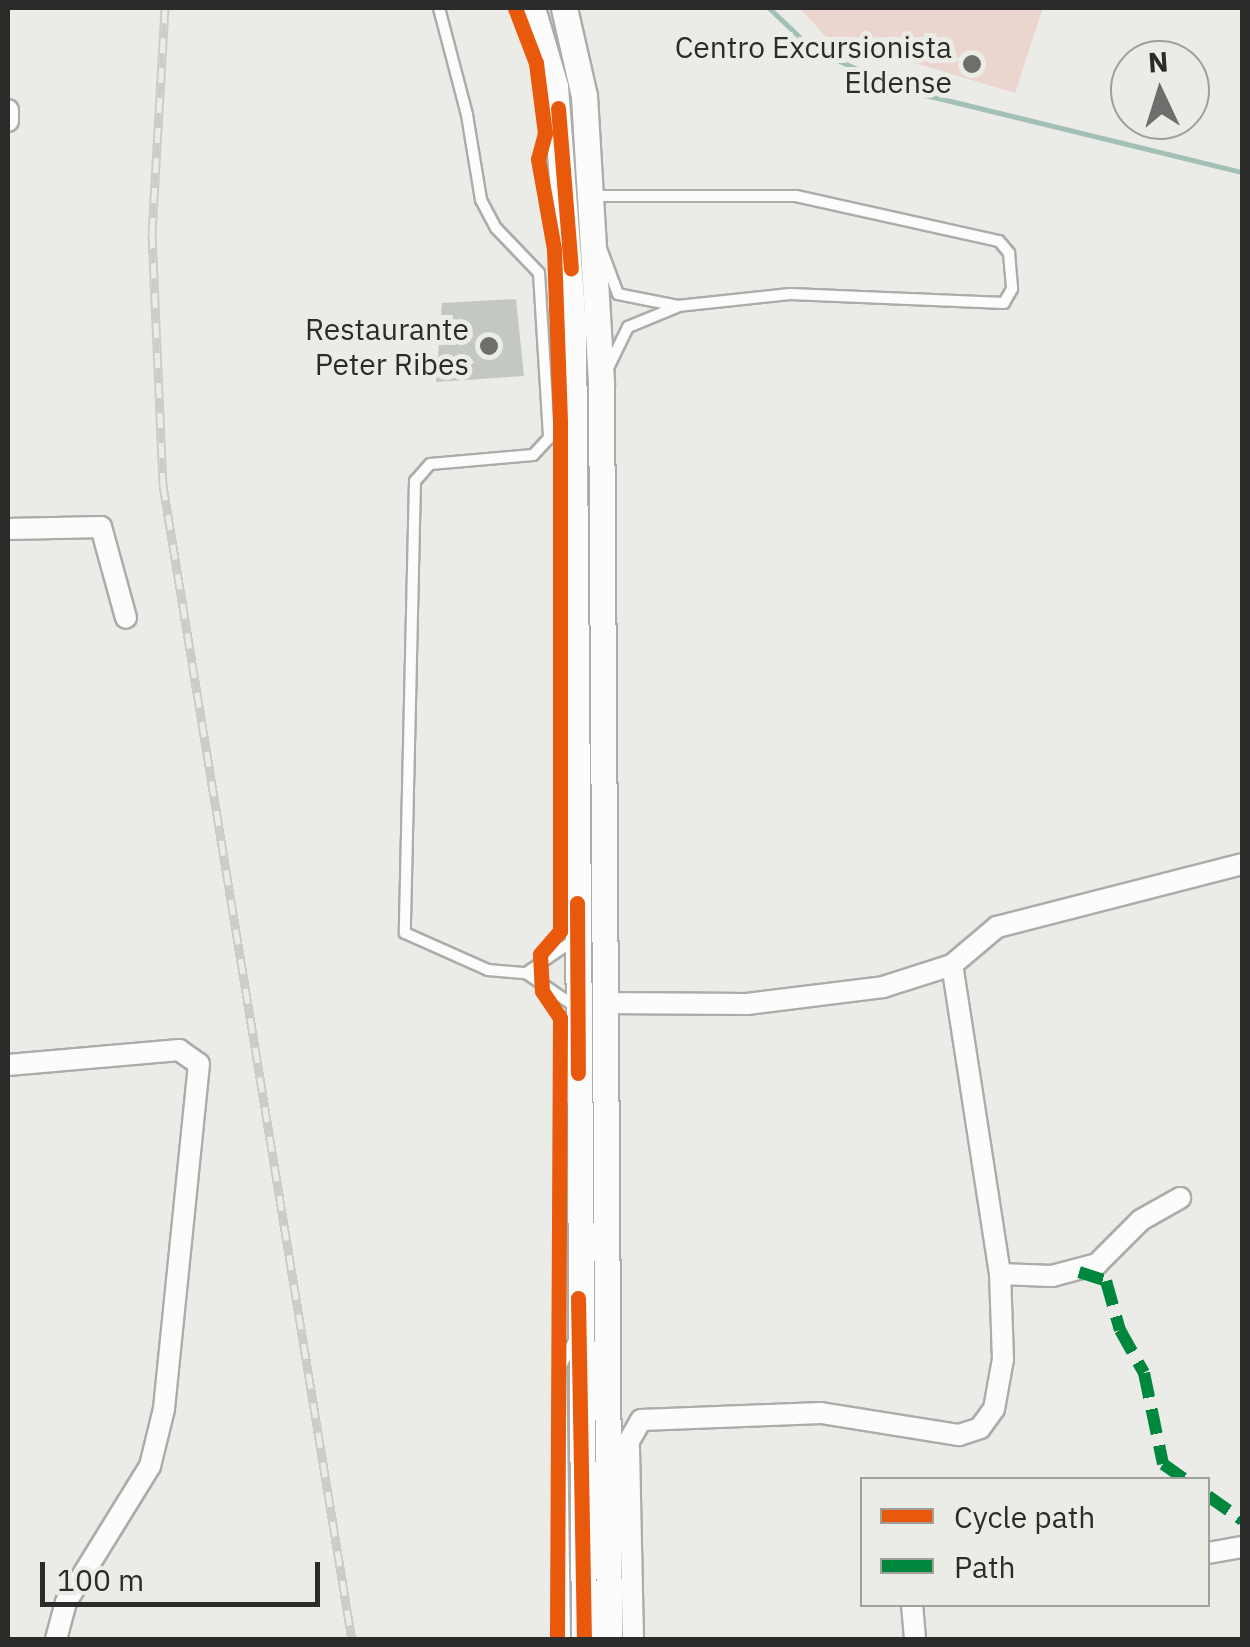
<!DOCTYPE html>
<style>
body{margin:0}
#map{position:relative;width:1250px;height:1647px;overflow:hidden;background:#ebebe8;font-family:"IBM Plex Sans",sans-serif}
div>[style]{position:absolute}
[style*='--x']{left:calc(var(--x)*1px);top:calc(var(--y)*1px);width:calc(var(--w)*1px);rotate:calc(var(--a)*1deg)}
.green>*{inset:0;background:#ead6cf}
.stream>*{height:5px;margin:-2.5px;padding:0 2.5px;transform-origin:2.5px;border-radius:2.5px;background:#a2c0b6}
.building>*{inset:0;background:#c3c8c1}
.roads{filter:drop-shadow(2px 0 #acacaa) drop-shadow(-2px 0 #acacaa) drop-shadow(0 2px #acacaa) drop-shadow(0 -2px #acacaa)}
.service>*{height:10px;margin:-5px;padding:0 5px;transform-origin:5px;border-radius:5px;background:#fcfcfc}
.minor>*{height:20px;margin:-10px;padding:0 10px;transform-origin:10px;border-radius:10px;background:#fcfcfc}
.tertiary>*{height:25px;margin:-12.5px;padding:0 12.5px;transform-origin:12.5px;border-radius:12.5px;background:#fcfcfc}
.rail>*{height:9px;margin-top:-4.5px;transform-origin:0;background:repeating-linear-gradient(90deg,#ecece7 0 15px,#cccccb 0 30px);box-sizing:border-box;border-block:2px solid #cccccb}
.quiet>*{height:12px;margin-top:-6px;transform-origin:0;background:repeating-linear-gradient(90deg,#00873e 0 25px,transparent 0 37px)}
.cycleway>*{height:15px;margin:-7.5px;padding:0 7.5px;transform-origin:7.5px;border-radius:7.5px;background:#e8590c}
.dots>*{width:28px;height:28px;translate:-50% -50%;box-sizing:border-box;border:5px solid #ecece7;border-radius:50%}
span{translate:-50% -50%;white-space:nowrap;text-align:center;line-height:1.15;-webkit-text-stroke:10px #ecece7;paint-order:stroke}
.poi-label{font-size:30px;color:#2b2b2a}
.right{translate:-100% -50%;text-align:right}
.frame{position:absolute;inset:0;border:10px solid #2b2b2a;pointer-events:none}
.legend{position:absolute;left:860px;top:1477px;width:350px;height:130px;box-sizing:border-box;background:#ecece7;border:2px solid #9f9f9b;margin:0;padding:12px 18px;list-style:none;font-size:30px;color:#2b2b2a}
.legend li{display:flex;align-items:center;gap:20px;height:50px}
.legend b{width:50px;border:2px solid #9f9f9b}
.north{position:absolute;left:1110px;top:40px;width:100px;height:100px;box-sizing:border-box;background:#ecece7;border:2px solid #9f9f9b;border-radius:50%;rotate:356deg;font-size:28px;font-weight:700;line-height:40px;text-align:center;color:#2b2b2a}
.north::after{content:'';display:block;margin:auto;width:35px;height:45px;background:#6e6e6c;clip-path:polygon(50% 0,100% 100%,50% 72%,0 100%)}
.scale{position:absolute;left:40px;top:1562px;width:280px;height:45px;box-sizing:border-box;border:5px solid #2b2b2a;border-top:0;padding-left:12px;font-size:30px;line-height:35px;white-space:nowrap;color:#2b2b2a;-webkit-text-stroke:8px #ecece7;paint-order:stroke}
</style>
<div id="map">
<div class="green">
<i style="clip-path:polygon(800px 8px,1043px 8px,1015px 93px,825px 36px)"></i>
</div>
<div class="stream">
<i style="--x:769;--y:8;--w:57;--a:43.6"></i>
<i style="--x:810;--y:47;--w:96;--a:25.2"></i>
<i style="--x:897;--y:88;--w:355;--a:13.7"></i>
</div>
<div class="building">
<i style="clip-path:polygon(516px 299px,524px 376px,436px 382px,442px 303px)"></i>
</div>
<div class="roads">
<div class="service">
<i style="--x:439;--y:8;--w:111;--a:75.3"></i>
<i style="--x:467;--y:115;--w:86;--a:80.6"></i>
<i style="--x:481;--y:200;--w:32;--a:62"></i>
<i style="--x:496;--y:228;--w:62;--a:46.3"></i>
<i style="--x:539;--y:273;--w:165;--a:86.5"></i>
<i style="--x:549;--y:438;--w:23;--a:133"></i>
<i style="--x:533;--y:455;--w:103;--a:175"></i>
<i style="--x:430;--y:464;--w:23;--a:131"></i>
<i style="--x:415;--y:481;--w:452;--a:91.3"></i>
<i style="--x:405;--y:933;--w:91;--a:24"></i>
<i style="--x:488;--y:970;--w:38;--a:5"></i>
<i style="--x:526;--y:973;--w:57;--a:34.2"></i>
<i style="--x:593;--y:196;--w:203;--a:0"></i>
<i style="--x:796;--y:196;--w:208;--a:12.5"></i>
<i style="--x:999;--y:241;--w:16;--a:50"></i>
<i style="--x:1009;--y:253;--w:36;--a:85"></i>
<i style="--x:1012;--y:289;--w:16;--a:120"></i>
<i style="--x:1004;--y:303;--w:214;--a:-177.6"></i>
<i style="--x:790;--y:294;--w:113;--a:173.9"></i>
<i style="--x:678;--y:306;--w:61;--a:-168.7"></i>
<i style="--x:618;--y:294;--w:46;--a:-110.4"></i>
<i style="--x:606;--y:372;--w:50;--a:-63.9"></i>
<i style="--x:628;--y:327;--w:53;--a:-22.2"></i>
<i style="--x:526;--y:973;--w:58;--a:-34.5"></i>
<i style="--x:565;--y:1640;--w:274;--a:-90.8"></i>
<i style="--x:561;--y:1366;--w:29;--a:-63"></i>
</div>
<div class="minor">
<i style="--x:8;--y:110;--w:11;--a:90"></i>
<i style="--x:8;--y:529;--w:93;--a:-1.2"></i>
<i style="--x:101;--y:527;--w:94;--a:74.6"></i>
<i style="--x:603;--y:1003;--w:144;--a:0.4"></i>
<i style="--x:747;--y:1004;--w:137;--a:-7.1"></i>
<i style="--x:883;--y:987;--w:72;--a:-17.7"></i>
<i style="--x:952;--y:965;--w:59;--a:-40.2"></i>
<i style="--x:997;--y:927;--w:253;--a:-14.4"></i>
<i style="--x:8;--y:1065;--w:172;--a:-5"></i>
<i style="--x:179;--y:1050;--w:24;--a:35"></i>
<i style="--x:199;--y:1064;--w:347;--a:95.8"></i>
<i style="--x:164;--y:1409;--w:59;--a:103.8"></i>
<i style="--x:150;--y:1466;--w:160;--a:121.7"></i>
<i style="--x:66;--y:1602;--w:39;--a:105"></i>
<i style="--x:1000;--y:1274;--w:52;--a:2.2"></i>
<i style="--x:1052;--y:1276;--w:47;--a:-14.9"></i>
<i style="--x:1097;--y:1264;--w:62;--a:-45"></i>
<i style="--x:1141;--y:1220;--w:45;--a:-29.4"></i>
<i style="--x:1208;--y:1553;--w:35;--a:-10"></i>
<i style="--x:912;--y:1604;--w:36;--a:85"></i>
<i style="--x:633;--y:1640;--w:199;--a:-91.2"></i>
<i style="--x:629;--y:1441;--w:24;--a:-60"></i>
<i style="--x:641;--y:1420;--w:180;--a:-2.2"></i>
<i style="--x:821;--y:1413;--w:140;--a:9.1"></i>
<i style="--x:959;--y:1435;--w:22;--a:-18"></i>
<i style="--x:980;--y:1428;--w:24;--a:-54"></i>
<i style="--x:994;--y:1409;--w:51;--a:-79.8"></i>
<i style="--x:1003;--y:1359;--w:85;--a:-92"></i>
<i style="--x:1000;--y:1274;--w:313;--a:-98.8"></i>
</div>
<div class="tertiary">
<i style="--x:532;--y:8;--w:81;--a:73.6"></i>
<i style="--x:555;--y:86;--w:240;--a:85.7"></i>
<i style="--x:573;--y:325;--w:1315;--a:89.52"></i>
<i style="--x:564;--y:8;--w:90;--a:77.2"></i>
<i style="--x:584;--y:96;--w:288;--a:86.6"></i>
<i style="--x:601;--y:383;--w:1257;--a:89.64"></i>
</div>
</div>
<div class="rail">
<i style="--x:165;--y:8;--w:225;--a:93.3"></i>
<i style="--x:152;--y:233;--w:252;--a:87.5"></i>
<i style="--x:163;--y:485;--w:1170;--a:80.71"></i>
</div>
<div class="quiet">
<i style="--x:1079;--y:1272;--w:28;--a:18"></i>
<i style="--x:1106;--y:1281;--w:51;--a:74.1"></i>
<i style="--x:1120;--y:1330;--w:49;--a:60.8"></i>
<i style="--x:1144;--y:1373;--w:93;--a:78.2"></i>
<i style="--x:1163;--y:1464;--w:28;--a:35"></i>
<i style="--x:1208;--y:1496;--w:42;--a:35.2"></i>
</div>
<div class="cycleway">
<i style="--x:515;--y:8;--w:59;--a:69.1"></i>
<i style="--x:536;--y:63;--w:71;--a:82.7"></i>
<i style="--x:545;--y:133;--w:27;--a:105"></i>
<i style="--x:538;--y:159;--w:91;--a:79.9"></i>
<i style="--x:554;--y:249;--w:173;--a:88"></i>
<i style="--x:560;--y:422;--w:509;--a:90"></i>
<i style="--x:560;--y:931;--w:30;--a:131"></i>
<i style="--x:540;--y:954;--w:37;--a:87"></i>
<i style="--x:542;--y:991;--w:32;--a:56"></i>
<i style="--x:560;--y:1018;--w:622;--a:90.28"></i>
<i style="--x:558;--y:108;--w:161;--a:85.4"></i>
<i style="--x:577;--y:903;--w:170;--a:89.7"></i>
<i style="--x:578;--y:1298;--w:342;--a:89"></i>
</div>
<div class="dots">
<i style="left:972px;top:64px;background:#6e6e6c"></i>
<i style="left:489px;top:346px;background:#6e6e6c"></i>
</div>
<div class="poi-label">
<span class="right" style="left:952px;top:64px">Centro Excursionista<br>Eldense</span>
<span class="right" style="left:469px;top:346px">Restaurante<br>Peter Ribes</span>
</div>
<div class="frame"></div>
<ul class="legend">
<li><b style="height:12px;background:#e8590c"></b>Cycle path</li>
<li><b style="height:12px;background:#00873e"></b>Path</li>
</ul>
<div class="north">N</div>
<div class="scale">100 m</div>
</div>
